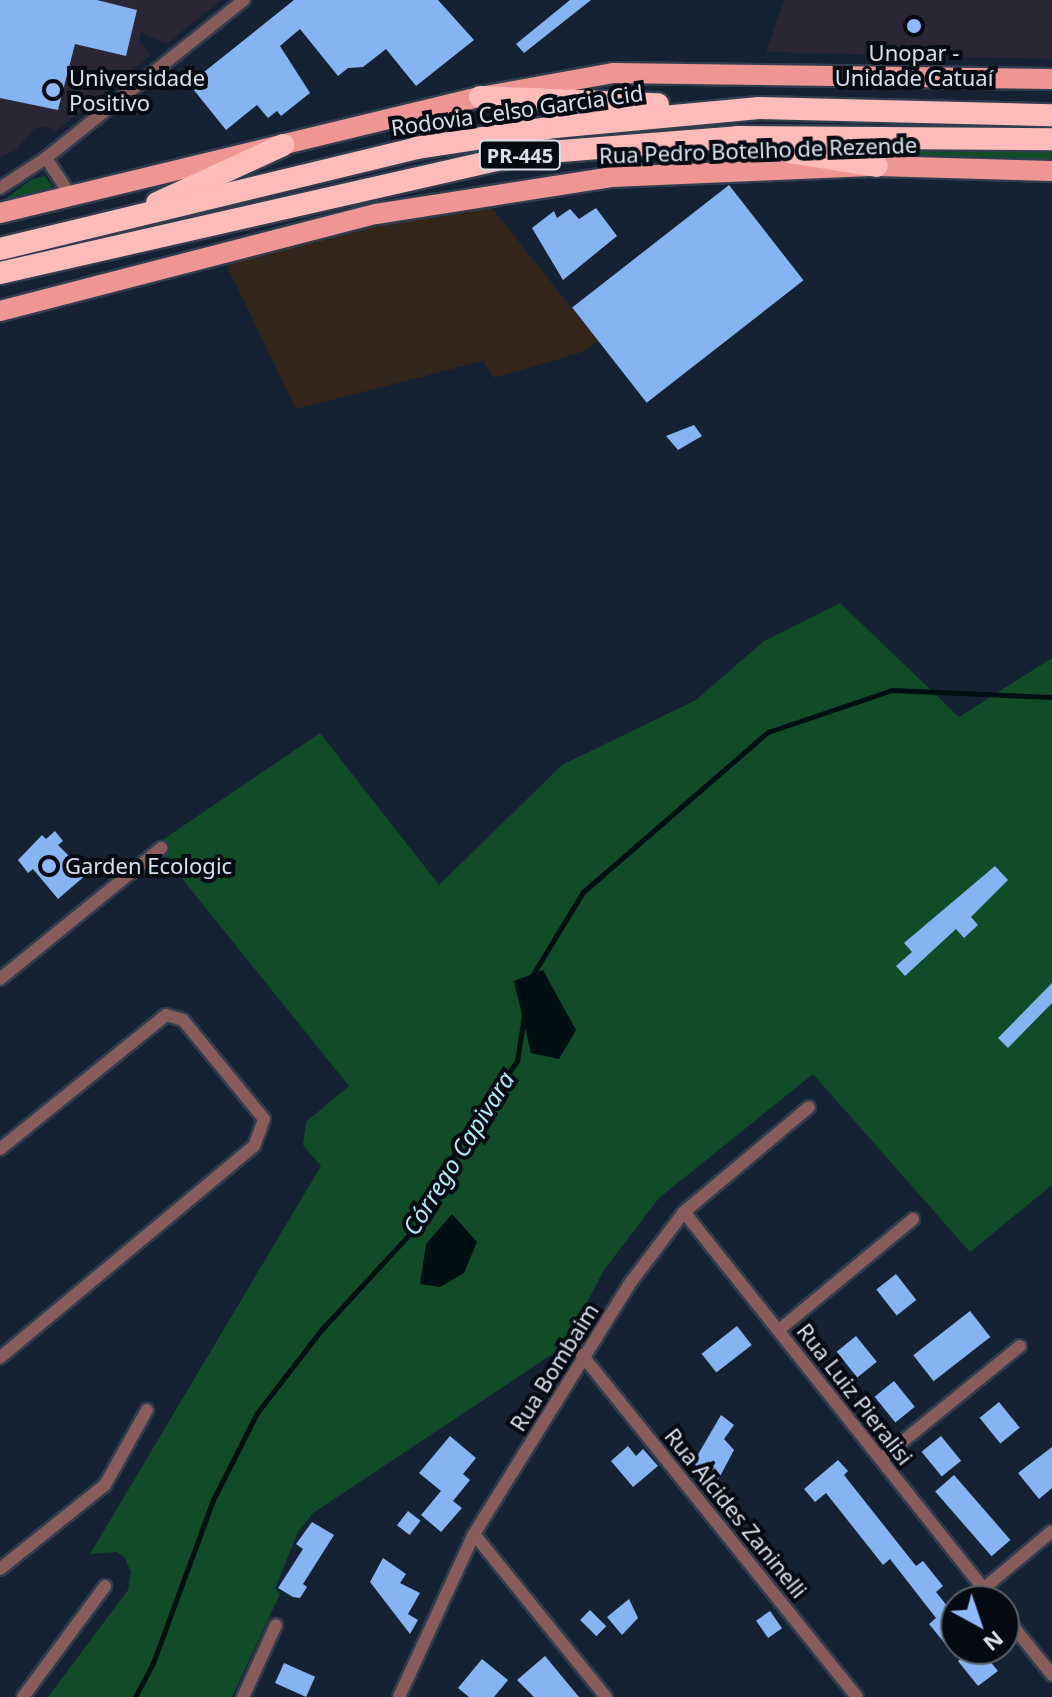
<!DOCTYPE html>
<meta charset="utf-8">
<style>
body{margin:0}
#map{position:relative;width:1052px;height:1697px;overflow:hidden;background:#152234;font-family:"Noto Sans",sans-serif}
div>[style]{position:absolute}
[style*='--x']{left:calc(var(--x)*1px);top:calc(var(--y)*1px);width:calc(var(--w)*1px);rotate:calc(var(--a)*1deg)}
.commercial>*{inset:0;background:#34251a}
.education>*{inset:0;background:#2a2636}
.green>*{inset:0;background:#114b28;transform-origin:0 0}
.water>*{inset:0;background:#000f12}
.stream>*{height:5px;margin:-2.5px;padding:0 2.5px;transform-origin:2.5px;border-radius:2.5px;background:#000f12}
.building>*{inset:0;background:#86b4f2;transform-origin:0 0}
.roads{filter:drop-shadow(2px 0 #303d4e) drop-shadow(-2px 0 #303d4e) drop-shadow(0 2px #303d4e) drop-shadow(0 -2px #303d4e)}
.street>*{height:12px;margin:-6px;padding:0 6px;transform-origin:6px;border-radius:6px;background:#885c5b}
.primary>*{height:20px;margin:-10px;padding:0 10px;transform-origin:10px;border-radius:10px;background:#ef9594}
.highway>*{height:22px;margin:-11px;padding:0 11px;transform-origin:11px;border-radius:11px;background:#fdbbb9}
.dots>*{width:22px;height:22px;translate:-50% -50%;box-sizing:border-box;border:4px solid #060b13;border-radius:50%}
span{translate:-50% -50%;white-space:nowrap;text-align:center;line-height:1.15;-webkit-text-stroke:8px #060b13;paint-order:stroke}
.shield-label span{padding:2px 6px;background:#060b13;border:2px solid;border-radius:6px;-webkit-text-stroke-width:0}
.shield-label{font-size:20px;color:#d7e0ec;font-weight:700}
.poi-label{font-size:22px;color:#d7e0ec}
.left{translate:0 -50%;text-align:left}
.street-label{font-size:22px;color:#d7e0ec}
.water-label{font-size:24px;color:#adebf6;font-style:italic}
.north{position:absolute;left:940px;top:1585px;width:80px;height:80px;box-sizing:border-box;background:#060b13;border:2px solid #5a606a;border-radius:50%;rotate:140deg;font-size:22px;font-weight:700;line-height:32px;text-align:center;color:#d7e0ec}
.north::after{content:'';display:block;margin:auto;width:28px;height:36px;background:#8fb8fd;clip-path:polygon(50% 0,100% 100%,50% 72%,0 100%)}
</style>
<div id="map">
<div class="commercial">
<i style="clip-path:polygon(483px 197px,598px 341px,582px 352px,494px 378px,483px 361px,296px 409px,223px 258px)"></i>
</div>
<div class="education">
<i style="clip-path:polygon(0 0,221px 0,166px 44px,141px 32px,139px 41px,151px 55px,55px 132px,48px 126px,34px 129px,16px 150px,0 157px)"></i>
<i style="clip-path:polygon(784px 0,1052px 0,1052px 59px,766px 52px)"></i>
</div>
<div class="green">
<i style="left:912px;top:141px;width:140px;height:16px;rotate:2deg"></i>
<i style="clip-path:polygon(45px 176px,52px 186px,48px 191px,0 203px,32px 179px)"></i>
<i style="clip-path:polygon(840px 603px,959px 717px,1052px 658px,1052px 1185px,970px 1252px,813px 1074px,659px 1198px,604px 1270px,563px 1347px,313px 1513px,298px 1532px,275px 1588px,280px 1594px,232px 1697px,48px 1697px,128px 1590px,131px 1572px,125px 1558px,117px 1552px,90px 1554px,321px 1166px,303px 1145px,306px 1122px,349px 1086px,155px 845px,320px 733px,439px 885px,562px 765px,696px 700px,764px 641px)"></i>
</div>
<div class="water">
<i style="clip-path:polygon(543px 970px,576px 1030px,559px 1059px,531px 1053px,514px 981px)"></i>
<i style="clip-path:polygon(452px 1214px,477px 1242px,464px 1273px,440px 1287px,420px 1284px,426px 1244px)"></i>
</div>
<div class="stream">
<i style="--x:530;--y:979;--w:102;--a:-58.7"></i>
<i style="--x:583;--y:892;--w:245;--a:-40.9"></i>
<i style="--x:768;--y:732;--w:131;--a:-18.7"></i>
<i style="--x:892;--y:690;--w:160;--a:2.5"></i>
<i style="--x:135;--y:1697;--w:38;--a:-62"></i>
<i style="--x:153;--y:1663;--w:174;--a:-69.8"></i>
<i style="--x:213;--y:1500;--w:97;--a:-63.2"></i>
<i style="--x:257;--y:1413;--w:106;--a:-52.3"></i>
<i style="--x:322;--y:1329;--w:143;--a:-47.3"></i>
<i style="--x:419;--y:1224;--w:94;--a:-63.4"></i>
<i style="--x:461;--y:1140;--w:97;--a:-54.7"></i>
<i style="--x:517;--y:1061;--w:46;--a:-81.2"></i>
</div>
<div class="building">
<i style="clip-path:polygon(0 0,97px 0,137px 10px,126px 56px,75px 44px,58px 110px,0 98px)"></i>
<i style="clip-path:polygon(294px 0,438px 0,474px 40px,416px 86px,386px 49px,363px 67px,348px 68px,338px 76px,300px 29px,280px 46px,310px 93px,281px 116px,277px 111px,268px 118px,257px 105px,226px 130px,189px 84px)"></i>
<i style="clip-path:polygon(570px 0,591px 0,524px 53px,516px 44px)"></i>
<i style="left:729px;top:185px;width:121px;height:199px;rotate:52deg"></i>
<i style="clip-path:polygon(596px 208px,617px 236px,563px 280px,532px 228px,554px 211px,557px 218px,570px 209px,579px 219px)"></i>
<i style="clip-path:polygon(694px 425px,702px 436px,678px 450px,666px 436px)"></i>
<i style="clip-path:polygon(55px 831px,63px 841px,58px 845px,87px 874px,58px 899px,33px 869px,28px 873px,18px 860px,42px 835px,46px 839px)"></i>
<i style="clip-path:polygon(995px 866px,1008px 880px,971px 917px,978px 925px,964px 938px,956px 929px,905px 976px,896px 966px,912px 952px,904px 943px)"></i>
<i style="clip-path:polygon(1052px 983px,1052px 1003px,1008px 1048px,998px 1038px)"></i>
<i style="left:896px;top:1274px;width:33px;height:25px;rotate:52deg"></i>
<i style="left:970px;top:1311px;width:33px;height:72px;rotate:52deg"></i>
<i style="left:737px;top:1326px;width:24px;height:45px;rotate:52deg"></i>
<i style="left:856px;top:1336px;width:33px;height:25px;rotate:51deg"></i>
<i style="left:894px;top:1381px;width:33px;height:25px;rotate:51deg"></i>
<i style="left:999px;top:1402px;width:33px;height:25px;rotate:51deg"></i>
<i style="clip-path:polygon(721px 1415px,734px 1425px,724px 1439px,734px 1450px,717px 1482px,693px 1463px)"></i>
<i style="clip-path:polygon(450px 1436px,476px 1458px,463px 1474px,470px 1480px,453px 1501px,462px 1508px,441px 1532px,421px 1515px,441px 1491px,419px 1473px)"></i>
<i style="left:941px;top:1436px;width:32px;height:25px;rotate:51deg"></i>
<i style="clip-path:polygon(628px 1446px,636px 1456px,643px 1449px,658px 1466px,633px 1487px,611px 1461px)"></i>
<i style="clip-path:polygon(1052px 1447px,1052px 1488px,1039px 1499px,1018px 1473px)"></i>
<i style="clip-path:polygon(838px 1460px,848px 1471px,844px 1475px,916px 1566px,923px 1561px,943px 1586px,936px 1592px,956px 1617px,956px 1657px,929px 1624px,936px 1618px,890px 1559px,883px 1565px,826px 1493px,815px 1502px,804px 1489px)"></i>
<i style="left:954px;top:1475px;width:86px;height:25px;rotate:49deg"></i>
<i style="left:408px;top:1511px;width:16px;height:18px;rotate:38deg"></i>
<i style="clip-path:polygon(312px 1522px,334px 1535px,303px 1584px,307px 1587px,300px 1598px,293px 1597px,278px 1588px,303px 1549px,296px 1544px)"></i>
<i style="clip-path:polygon(383px 1558px,406px 1574px,400px 1583px,420px 1593px,408px 1614px,418px 1620px,410px 1634px,370px 1582px)"></i>
<i style="clip-path:polygon(629px 1599px,638px 1618px,622px 1635px,607px 1617px)"></i>
<i style="left:590px;top:1610px;width:23px;height:14px;rotate:45deg"></i>
<i style="left:770px;top:1611px;width:21px;height:17px;rotate:55deg"></i>
<i style="clip-path:polygon(972px 1649px,980px 1649px,998px 1671px,978px 1686px,958px 1661px)"></i>
<i style="clip-path:polygon(545px 1656px,579px 1697px,534px 1697px,517px 1680px)"></i>
<i style="clip-path:polygon(482px 1659px,508px 1680px,494px 1697px,469px 1697px,458px 1688px)"></i>
<i style="left:284px;top:1663px;width:34px;height:22px;rotate:24deg"></i>
</div>
<div class="roads">
<div class="street">
<i style="--x:46;--y:158;--w:45;--a:56.7"></i>
<i style="--x:0;--y:188;--w:55;--a:-33.1"></i>
<i style="--x:46;--y:158;--w:253;--a:-38.6"></i>
<i style="--x:0;--y:979;--w:208;--a:-39.1"></i>
<i style="--x:0;--y:1149;--w:213;--a:-38.9"></i>
<i style="--x:166;--y:1015;--w:18;--a:16"></i>
<i style="--x:183;--y:1020;--w:128;--a:50.7"></i>
<i style="--x:264;--y:1119;--w:29;--a:110"></i>
<i style="--x:254;--y:1146;--w:331;--a:140.2"></i>
<i style="--x:684;--y:1212;--w:497;--a:51.5"></i>
<i style="--x:779;--y:1330;--w:174;--a:-39.6"></i>
<i style="--x:582;--y:1355;--w:439;--a:51.2"></i>
<i style="--x:881;--y:1459;--w:179;--a:-39.1"></i>
<i style="--x:474;--y:1534;--w:210;--a:51"></i>
<i style="--x:0;--y:1569;--w:134;--a:-38.7"></i>
<i style="--x:105;--y:1485;--w:86;--a:-60.8"></i>
<i style="--x:983;--y:1589;--w:90;--a:-40"></i>
<i style="--x:1004;--y:1615;--w:77;--a:51.3"></i>
<i style="--x:23;--y:1697;--w:138;--a:-53.5"></i>
<i style="--x:243;--y:1697;--w:79;--a:-65.4"></i>
<i style="--x:399;--y:1697;--w:179;--a:-65.3"></i>
<i style="--x:474;--y:1534;--w:297;--a:-58.1"></i>
<i style="--x:631;--y:1282;--w:88;--a:-52.9"></i>
<i style="--x:684;--y:1212;--w:163;--a:-40"></i>
</div>
<div class="primary">
<i style="--x:0;--y:213;--w:494;--a:-13.6"></i>
<i style="--x:480;--y:97;--w:136;--a:-10.2"></i>
<i style="--x:614;--y:73;--w:438;--a:0.8"></i>
<i style="--x:0;--y:311;--w:388;--a:-14.5"></i>
<i style="--x:376;--y:214;--w:238;--a:-8.9"></i>
<i style="--x:611;--y:177;--w:266;--a:-2.4"></i>
<i style="--x:877;--y:166;--w:175;--a:1.6"></i>
</div>
<div class="highway">
<i style="--x:480;--y:97;--w:178;--a:2.3"></i>
<i style="--x:769;--y:149;--w:109;--a:8.9"></i>
<i style="--x:157;--y:203;--w:139;--a:-24.7"></i>
<i style="--x:0;--y:249;--w:428;--a:-13.6"></i>
<i style="--x:416;--y:148;--w:141;--a:-8.6"></i>
<i style="--x:555;--y:127;--w:205;--a:-5.3"></i>
<i style="--x:759;--y:108;--w:293;--a:1.4"></i>
<i style="--x:0;--y:273;--w:536;--a:-12.82"></i>
<i style="--x:523;--y:154;--w:215;--a:-4.5"></i>
<i style="--x:737;--y:137;--w:315;--a:0.4"></i>
</div>
</div>
<div class="dots">
<i style="left:914px;top:26px;background:#8fb8fd"></i>
<i style="left:53px;top:90px;background:#8fb8fd"></i>
<i style="left:49px;top:866px;background:#8fb8fd"></i>
</div>
<div class="shield-label">
<span style="left:520px;top:155px">PR-445</span>
</div>
<div class="poi-label">
<span style="left:914px;top:65px">Unopar -<br>Unidade Catuaí</span>
<span class="left" style="left:69px;top:90px">Universidade<br>Positivo</span>
<span class="left" style="left:65px;top:866px">Garden Ecologic</span>
</div>
<div class="street-label">
<span style="left:517px;top:110px;rotate:-8deg">Rodovia Celso Garcia Cid</span>
<span style="left:758px;top:150px;rotate:-2deg">Rua Pedro Botelho de Rezende</span>
<span style="left:554px;top:1367px;rotate:-58deg">Rua Bombaim</span>
<span style="left:855px;top:1394px;rotate:52deg">Rua Luiz Pieralisi</span>
<span style="left:736px;top:1513px;rotate:51deg">Rua Alcides Zaninelli</span>
</div>
<div class="water-label">
<span style="left:458px;top:1153px;rotate:-58deg">Córrego Capivara</span>
</div>
<div class="north">N</div>
</div>
